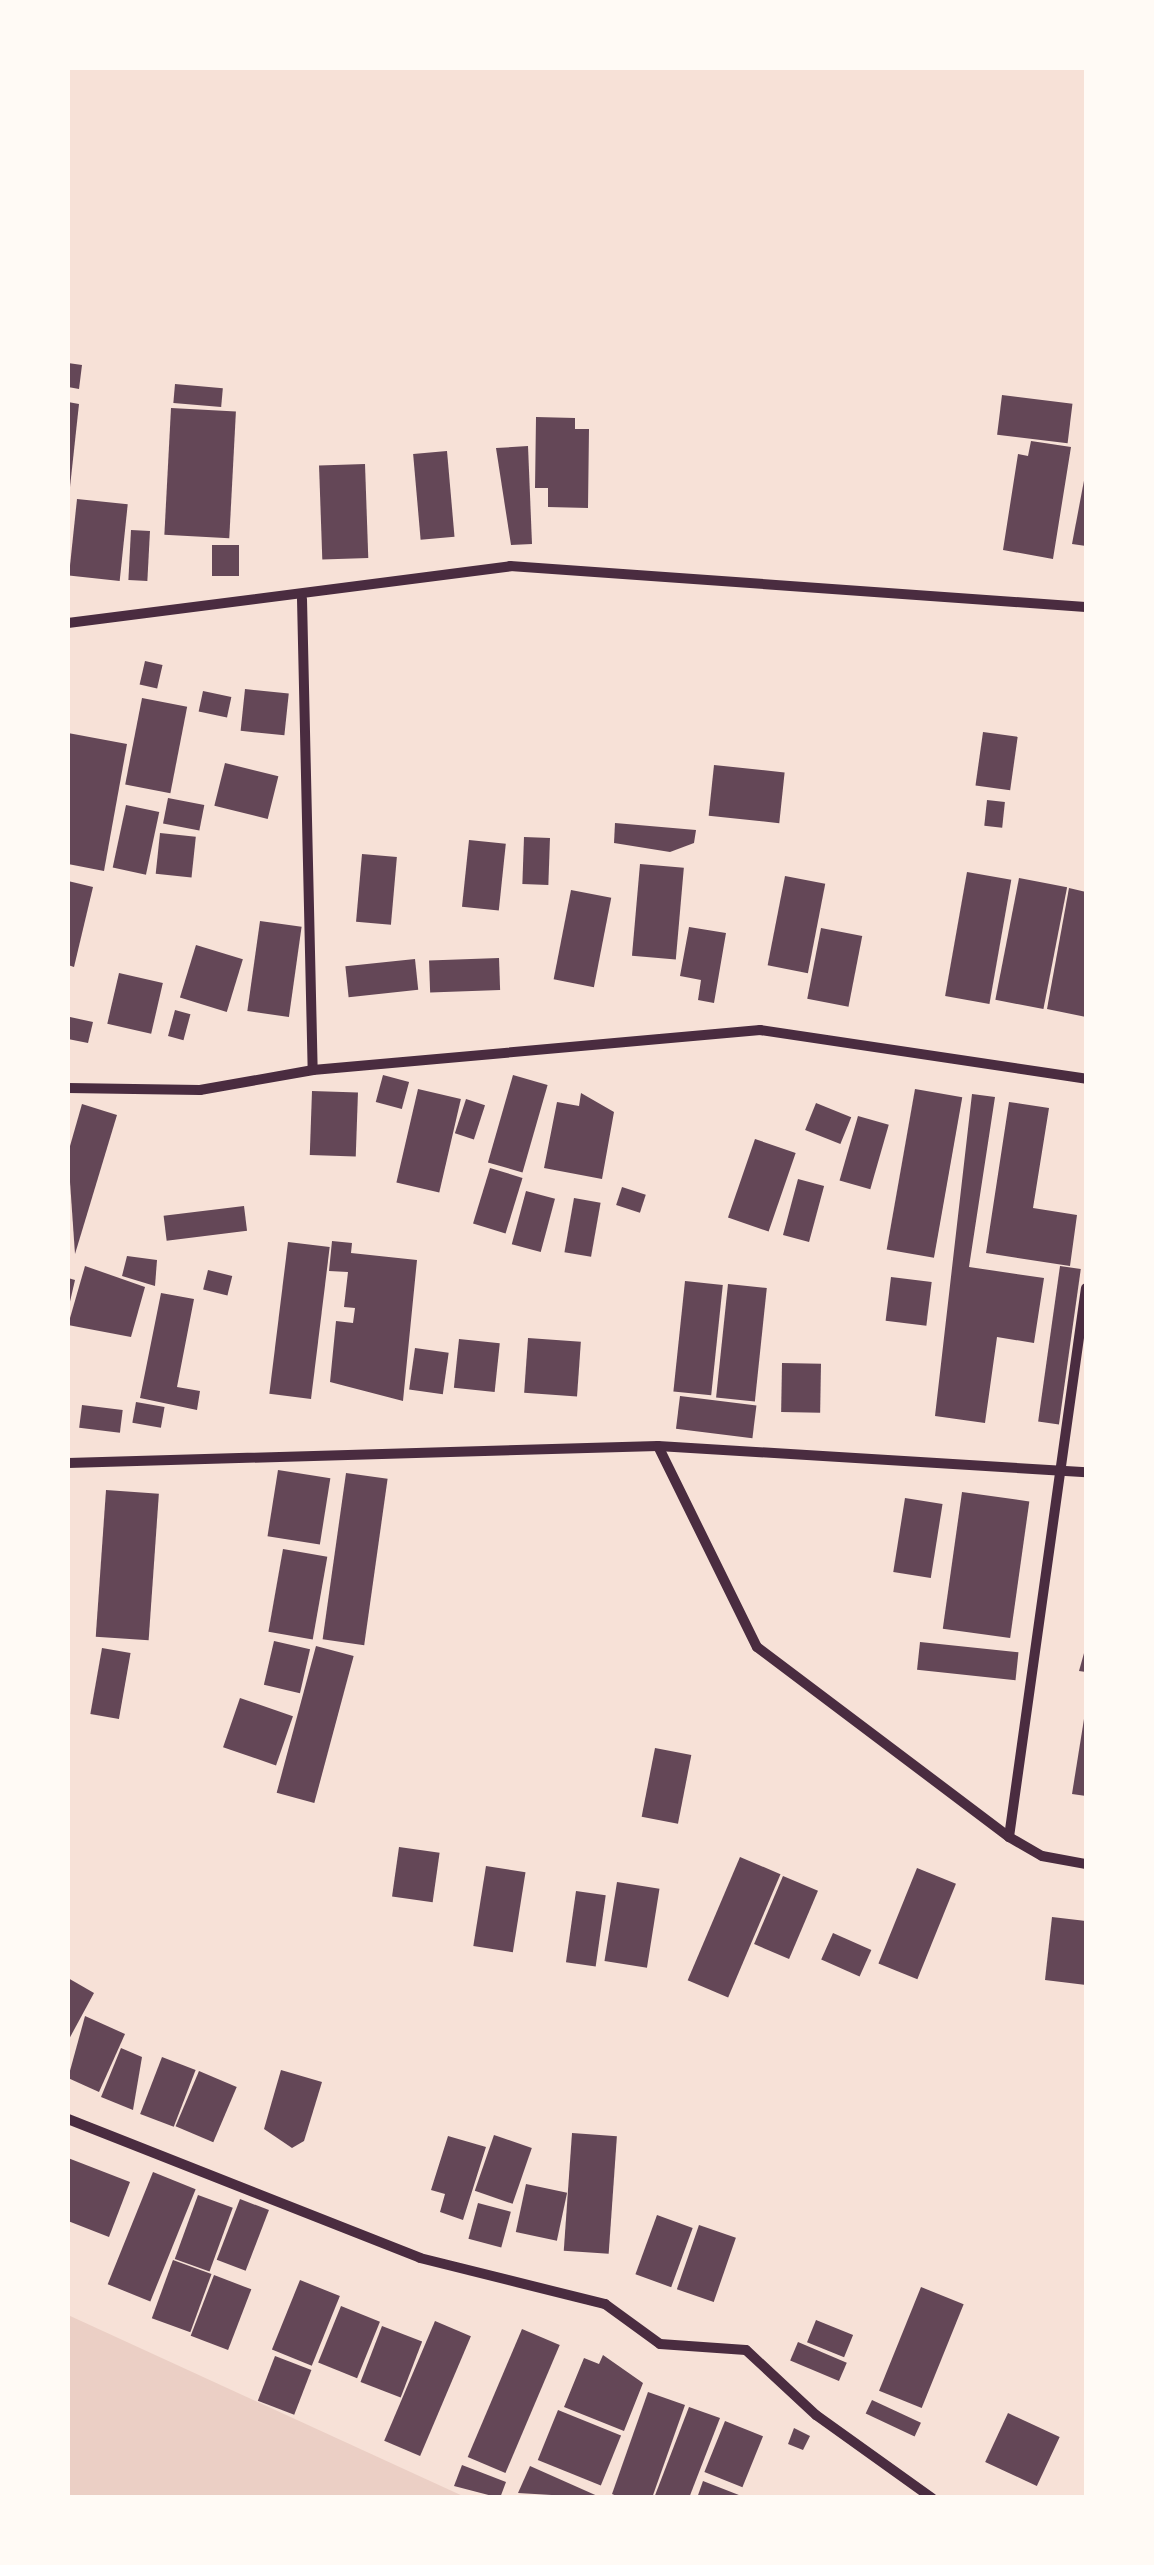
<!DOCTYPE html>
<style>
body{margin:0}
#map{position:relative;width:1154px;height:2565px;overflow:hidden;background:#f7e1d7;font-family:"Archivo Narrow",sans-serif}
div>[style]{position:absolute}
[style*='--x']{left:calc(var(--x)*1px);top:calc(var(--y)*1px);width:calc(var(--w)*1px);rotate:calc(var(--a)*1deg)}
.green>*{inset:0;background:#ebcfc5}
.building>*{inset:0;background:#644757;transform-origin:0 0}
.minor>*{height:10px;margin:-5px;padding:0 5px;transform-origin:5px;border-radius:5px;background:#4a2c40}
span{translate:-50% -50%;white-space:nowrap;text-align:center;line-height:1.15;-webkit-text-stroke:10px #fffaf5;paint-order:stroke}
.frame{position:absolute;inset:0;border:70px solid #fffaf5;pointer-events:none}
</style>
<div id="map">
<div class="green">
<i style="clip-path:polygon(68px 2315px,465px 2497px,68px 2497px)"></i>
</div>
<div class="building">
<i style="clip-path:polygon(68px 363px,82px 365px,79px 389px,68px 387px)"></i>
<i style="left:175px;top:384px;width:48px;height:19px;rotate:5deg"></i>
<i style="left:1002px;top:395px;width:71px;height:40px;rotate:7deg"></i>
<i style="clip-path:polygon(68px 402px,79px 404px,70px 487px,68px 487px)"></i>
<i style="left:171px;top:408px;width:65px;height:127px;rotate:3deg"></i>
<i style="clip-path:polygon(536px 417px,575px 418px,575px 429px,589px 429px,588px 508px,548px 507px,548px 488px,535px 488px)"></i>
<i style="clip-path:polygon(1031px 441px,1071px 447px,1053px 559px,1003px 550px,1018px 454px,1028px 456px)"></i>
<i style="clip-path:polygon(528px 446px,532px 544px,511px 545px,496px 448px)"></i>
<i style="left:447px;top:451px;width:86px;height:34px;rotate:85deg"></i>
<i style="left:365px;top:464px;width:94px;height:46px;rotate:88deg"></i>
<i style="clip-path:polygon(1086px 470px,1086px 546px,1072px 544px)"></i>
<i style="left:77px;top:499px;width:51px;height:77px;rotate:6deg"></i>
<i style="left:131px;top:530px;width:19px;height:50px;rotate:3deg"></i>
<i style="left:212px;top:545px;width:27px;height:31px"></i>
<i style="left:145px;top:661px;width:18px;height:24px;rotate:13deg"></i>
<i style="left:245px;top:689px;width:44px;height:42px;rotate:6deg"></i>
<i style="left:203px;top:691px;width:29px;height:21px;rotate:12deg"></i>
<i style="left:142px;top:698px;width:46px;height:88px;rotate:11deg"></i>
<i style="left:983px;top:732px;width:35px;height:54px;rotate:8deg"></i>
<i style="clip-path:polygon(68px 733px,127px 744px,104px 871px,68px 864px)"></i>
<i style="left:225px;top:763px;width:55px;height:44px;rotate:14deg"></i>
<i style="left:714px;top:765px;width:71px;height:51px;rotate:6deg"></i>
<i style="left:168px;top:798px;width:37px;height:26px;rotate:11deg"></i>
<i style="left:987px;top:800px;width:18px;height:26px;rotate:6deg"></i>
<i style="left:126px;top:805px;width:34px;height:64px;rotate:12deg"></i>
<i style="clip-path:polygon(615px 823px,696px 830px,694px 843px,670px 852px,614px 843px)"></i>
<i style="left:160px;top:833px;width:36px;height:41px;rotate:6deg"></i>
<i style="left:524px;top:837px;width:26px;height:47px;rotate:2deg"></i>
<i style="left:469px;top:840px;width:37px;height:67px;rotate:6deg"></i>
<i style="left:362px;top:854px;width:35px;height:68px;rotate:5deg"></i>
<i style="left:640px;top:864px;width:44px;height:92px;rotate:5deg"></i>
<i style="left:967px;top:872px;width:45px;height:126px;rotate:10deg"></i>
<i style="left:785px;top:876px;width:41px;height:91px;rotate:11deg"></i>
<i style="left:1019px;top:878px;width:49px;height:124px;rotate:11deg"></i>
<i style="clip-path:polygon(68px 881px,93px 887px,74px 967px,68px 965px)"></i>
<i style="clip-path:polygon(1069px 888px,1086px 892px,1086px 1017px,1047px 1009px)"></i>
<i style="left:571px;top:890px;width:41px;height:91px;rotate:11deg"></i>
<i style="left:260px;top:921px;width:42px;height:91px;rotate:8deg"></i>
<i style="clip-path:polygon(689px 927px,726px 933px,714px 1003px,698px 1000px,701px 980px,680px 976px)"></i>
<i style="left:821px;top:928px;width:42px;height:72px;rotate:11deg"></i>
<i style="left:196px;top:945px;width:49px;height:55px;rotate:17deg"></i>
<i style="left:499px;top:958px;width:32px;height:70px;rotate:88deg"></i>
<i style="left:415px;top:959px;width:31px;height:70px;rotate:84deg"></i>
<i style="left:119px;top:973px;width:45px;height:52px;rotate:13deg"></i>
<i style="left:175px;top:1010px;width:16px;height:27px;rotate:15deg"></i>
<i style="clip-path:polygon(70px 1017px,93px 1022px,88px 1043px,68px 1039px)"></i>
<i style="left:383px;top:1075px;width:27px;height:28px;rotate:15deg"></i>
<i style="left:513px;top:1075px;width:36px;height:91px;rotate:16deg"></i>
<i style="left:418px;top:1089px;width:44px;height:96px;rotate:13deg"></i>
<i style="left:915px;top:1089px;width:48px;height:163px;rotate:10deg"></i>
<i style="left:312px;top:1091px;width:46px;height:64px;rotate:2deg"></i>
<i style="clip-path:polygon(581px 1093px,614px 1112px,602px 1179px,544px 1168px,557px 1102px,579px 1106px)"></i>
<i style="clip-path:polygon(972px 1094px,995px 1097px,969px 1267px,1044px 1278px,1034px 1343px,997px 1337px,985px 1423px,935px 1416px)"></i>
<i style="left:466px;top:1099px;width:20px;height:36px;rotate:18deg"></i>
<i style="clip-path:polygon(1009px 1102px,1049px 1108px,1033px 1208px,1077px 1215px,1070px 1266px,986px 1253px)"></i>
<i style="left:816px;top:1103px;width:38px;height:29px;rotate:22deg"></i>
<i style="clip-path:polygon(82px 1104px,117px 1115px,75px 1254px,68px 1153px)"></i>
<i style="left:858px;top:1116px;width:32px;height:67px;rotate:16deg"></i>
<i style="left:755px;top:1139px;width:43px;height:83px;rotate:19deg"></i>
<i style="left:490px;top:1168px;width:34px;height:58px;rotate:17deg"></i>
<i style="left:798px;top:1179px;width:27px;height:58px;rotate:15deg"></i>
<i style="left:622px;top:1187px;width:25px;height:19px;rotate:18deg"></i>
<i style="left:526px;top:1191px;width:30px;height:55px;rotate:15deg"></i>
<i style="left:574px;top:1198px;width:27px;height:55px;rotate:10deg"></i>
<i style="left:244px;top:1206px;width:25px;height:81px;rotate:83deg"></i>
<i style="clip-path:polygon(332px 1241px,352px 1243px,351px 1253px,417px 1260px,403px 1401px,330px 1382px,336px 1321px,353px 1323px,355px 1308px,344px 1307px,348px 1272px,329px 1271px)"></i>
<i style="left:288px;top:1242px;width:42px;height:153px;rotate:7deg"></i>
<i style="clip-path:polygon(127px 1256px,157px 1260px,155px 1286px,122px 1276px)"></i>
<i style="clip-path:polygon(85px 1266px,145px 1287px,131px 1337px,68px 1325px)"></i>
<i style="left:1060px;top:1266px;width:21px;height:157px;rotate:8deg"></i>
<i style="left:208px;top:1270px;width:25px;height:20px;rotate:14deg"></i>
<i style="left:891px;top:1277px;width:41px;height:44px;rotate:7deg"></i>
<i style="clip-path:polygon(68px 1278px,75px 1280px,69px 1306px,68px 1306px)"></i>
<i style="left:685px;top:1281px;width:38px;height:111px;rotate:6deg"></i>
<i style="left:728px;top:1284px;width:39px;height:114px;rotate:6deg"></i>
<i style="clip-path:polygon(161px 1293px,194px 1299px,177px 1387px,200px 1391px,197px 1410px,140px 1398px)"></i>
<i style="left:528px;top:1338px;width:53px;height:55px;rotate:4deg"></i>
<i style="left:459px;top:1339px;width:41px;height:49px;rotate:6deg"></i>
<i style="left:415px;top:1348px;width:34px;height:42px;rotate:8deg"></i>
<i style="left:782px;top:1363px;width:39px;height:49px;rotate:1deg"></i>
<i style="left:680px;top:1396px;width:77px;height:33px;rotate:7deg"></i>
<i style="left:136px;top:1402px;width:29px;height:21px;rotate:10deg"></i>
<i style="left:82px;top:1405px;width:41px;height:23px;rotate:7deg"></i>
<i style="left:278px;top:1470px;width:53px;height:67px;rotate:9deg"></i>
<i style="left:346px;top:1473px;width:42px;height:168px;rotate:8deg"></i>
<i style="left:106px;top:1490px;width:53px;height:147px;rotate:4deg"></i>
<i style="left:962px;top:1492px;width:68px;height:138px;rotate:8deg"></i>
<i style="left:905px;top:1498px;width:38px;height:75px;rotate:9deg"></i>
<i style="left:283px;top:1549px;width:45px;height:84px;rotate:10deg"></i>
<i style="left:274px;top:1641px;width:37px;height:45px;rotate:13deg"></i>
<i style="left:920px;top:1642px;width:99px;height:28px;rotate:6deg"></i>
<i style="left:316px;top:1646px;width:39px;height:152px;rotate:15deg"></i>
<i style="clip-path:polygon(1086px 1646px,1086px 1672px,1079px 1671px)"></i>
<i style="left:102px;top:1648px;width:29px;height:67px;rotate:10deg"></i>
<i style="left:240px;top:1698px;width:56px;height:52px;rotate:19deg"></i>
<i style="clip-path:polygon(1084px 1719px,1086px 1719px,1086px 1796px,1072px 1794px)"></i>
<i style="left:655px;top:1748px;width:37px;height:70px;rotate:11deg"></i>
<i style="left:399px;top:1847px;width:41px;height:50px;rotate:8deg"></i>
<i style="left:740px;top:1857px;width:44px;height:134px;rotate:23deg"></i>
<i style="left:486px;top:1866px;width:40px;height:81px;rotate:9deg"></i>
<i style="left:917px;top:1868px;width:42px;height:103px;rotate:22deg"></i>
<i style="left:783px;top:1876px;width:38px;height:74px;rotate:23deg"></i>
<i style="left:617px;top:1882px;width:43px;height:80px;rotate:9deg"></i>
<i style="left:576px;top:1891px;width:30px;height:72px;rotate:8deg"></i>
<i style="clip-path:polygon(1052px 1917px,1086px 1921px,1086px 1985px,1045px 1980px)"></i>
<i style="left:833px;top:1933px;width:42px;height:29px;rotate:24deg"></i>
<i style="clip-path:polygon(68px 1978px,94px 1993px,68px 2041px)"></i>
<i style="clip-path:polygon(85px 2016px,125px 2034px,99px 2092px,68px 2078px)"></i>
<i style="clip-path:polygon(121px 2048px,142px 2057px,133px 2110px,101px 2097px)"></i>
<i style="left:162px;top:2057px;width:36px;height:61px;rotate:21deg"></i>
<i style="clip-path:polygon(281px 2070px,322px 2082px,304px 2141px,292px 2148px,264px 2129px)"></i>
<i style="left:199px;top:2071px;width:41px;height:60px;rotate:23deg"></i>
<i style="left:572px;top:2133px;width:45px;height:118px;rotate:4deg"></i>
<i style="left:494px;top:2135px;width:40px;height:59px;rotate:19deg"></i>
<i style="clip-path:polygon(448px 2136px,486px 2147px,463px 2220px,440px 2212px,445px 2194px,431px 2190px)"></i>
<i style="clip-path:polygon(68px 2158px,130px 2182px,109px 2237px,68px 2221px)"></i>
<i style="left:153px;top:2172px;width:46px;height:121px;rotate:22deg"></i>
<i style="left:526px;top:2184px;width:42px;height:49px;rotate:12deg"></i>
<i style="left:198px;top:2195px;width:37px;height:68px;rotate:20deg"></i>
<i style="left:240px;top:2199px;width:31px;height:65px;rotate:21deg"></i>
<i style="left:478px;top:2203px;width:34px;height:37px;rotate:15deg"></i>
<i style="left:657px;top:2215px;width:38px;height:63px;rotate:20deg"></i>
<i style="left:699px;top:2225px;width:39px;height:68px;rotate:19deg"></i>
<i style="left:173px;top:2260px;width:41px;height:62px;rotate:20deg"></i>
<i style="left:214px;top:2275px;width:40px;height:65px;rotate:21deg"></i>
<i style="left:300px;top:2280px;width:43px;height:75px;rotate:22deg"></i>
<i style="left:921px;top:2287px;width:46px;height:112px;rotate:22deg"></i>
<i style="left:341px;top:2306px;width:42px;height:61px;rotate:22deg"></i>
<i style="left:816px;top:2320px;width:40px;height:24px;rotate:22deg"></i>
<i style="left:435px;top:2321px;width:39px;height:130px;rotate:23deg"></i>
<i style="left:382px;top:2326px;width:43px;height:60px;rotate:21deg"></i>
<i style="left:522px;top:2329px;width:41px;height:139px;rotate:23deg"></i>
<i style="left:798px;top:2342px;width:53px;height:20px;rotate:23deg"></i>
<i style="clip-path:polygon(603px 2355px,643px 2383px,624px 2431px,564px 2407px,584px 2358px,599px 2364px)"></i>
<i style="left:275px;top:2356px;width:39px;height:48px;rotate:21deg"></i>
<i style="clip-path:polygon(648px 2392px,685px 2405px,652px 2498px,621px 2498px,612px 2494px)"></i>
<i style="left:872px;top:2400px;width:54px;height:15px;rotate:25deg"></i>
<i style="clip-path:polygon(689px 2407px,720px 2418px,689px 2498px,654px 2498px)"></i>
<i style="left:558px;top:2410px;width:68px;height:54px;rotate:22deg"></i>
<i style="left:1008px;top:2413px;width:57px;height:54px;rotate:25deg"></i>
<i style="left:725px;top:2421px;width:41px;height:55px;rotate:22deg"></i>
<i style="clip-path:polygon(794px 2428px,810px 2436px,803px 2450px,788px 2444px)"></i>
<i style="clip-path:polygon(462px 2465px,506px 2482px,500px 2498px,454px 2486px)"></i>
<i style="clip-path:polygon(530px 2466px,602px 2498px,518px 2493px)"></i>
<i style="clip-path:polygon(703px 2481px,744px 2497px,744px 2498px,697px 2498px)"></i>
</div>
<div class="minor">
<i style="--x:302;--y:599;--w:471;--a:88.7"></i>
<i style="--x:68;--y:623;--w:446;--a:-7.3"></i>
<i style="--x:510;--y:566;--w:577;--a:4.07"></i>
<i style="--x:68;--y:1088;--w:132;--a:0.9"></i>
<i style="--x:200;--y:1090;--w:115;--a:-10"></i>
<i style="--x:313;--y:1070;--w:449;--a:-5.1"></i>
<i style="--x:760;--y:1030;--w:330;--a:8.5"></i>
<i style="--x:658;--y:1446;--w:224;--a:63.8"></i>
<i style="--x:757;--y:1647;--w:316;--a:37"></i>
<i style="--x:1009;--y:1837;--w:38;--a:30"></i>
<i style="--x:1042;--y:1856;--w:45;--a:10.3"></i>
<i style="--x:68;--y:1463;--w:590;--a:-1.65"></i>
<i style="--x:658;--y:1446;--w:429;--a:3.5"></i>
<i style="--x:1009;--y:1837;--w:554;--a:-82.02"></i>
<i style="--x:68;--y:2119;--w:378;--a:21.5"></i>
<i style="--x:420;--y:2258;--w:191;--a:14"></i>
<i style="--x:605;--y:2304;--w:68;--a:36"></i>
<i style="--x:660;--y:2344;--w:86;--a:4"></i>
<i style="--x:746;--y:2350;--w:96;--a:42.9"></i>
<i style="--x:816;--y:2415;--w:143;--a:35.6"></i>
</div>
<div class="frame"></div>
</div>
